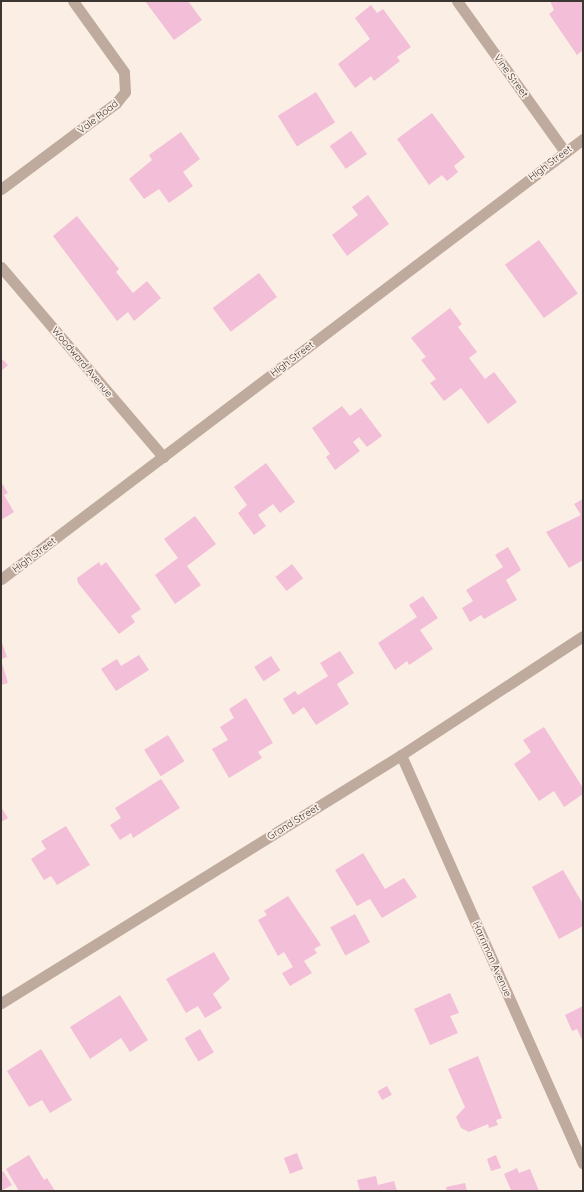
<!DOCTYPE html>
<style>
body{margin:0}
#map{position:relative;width:584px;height:1192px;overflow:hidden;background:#fbeee5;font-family:Quicksand,sans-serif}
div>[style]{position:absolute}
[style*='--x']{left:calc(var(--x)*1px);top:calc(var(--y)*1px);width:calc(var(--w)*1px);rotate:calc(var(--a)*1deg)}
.building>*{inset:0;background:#f3bed8;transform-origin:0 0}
.minor>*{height:11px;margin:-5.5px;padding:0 5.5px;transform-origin:5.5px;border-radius:5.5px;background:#bfab9d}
.tertiary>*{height:11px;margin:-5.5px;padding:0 5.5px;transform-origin:5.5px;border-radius:5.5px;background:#bfab9d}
span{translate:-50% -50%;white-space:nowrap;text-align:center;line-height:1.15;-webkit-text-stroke:3.5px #fbeee5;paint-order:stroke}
.street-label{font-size:10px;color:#3b3632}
.frame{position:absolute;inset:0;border:2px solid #3b3632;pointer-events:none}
</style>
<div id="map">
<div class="building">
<i style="clip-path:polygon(145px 1px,188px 1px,202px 20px,174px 40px)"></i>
<i style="clip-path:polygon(550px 1px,583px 1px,583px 50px,577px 55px,549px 14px,554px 10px)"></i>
<i style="clip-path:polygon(371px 5px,377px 13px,383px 9px,411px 47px,397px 57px,400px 61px,374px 81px,371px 76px,355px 88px,338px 64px,370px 39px,355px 18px)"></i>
<i style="left:316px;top:92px;width:36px;height:45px;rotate:58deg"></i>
<i style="clip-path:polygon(432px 113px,465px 157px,454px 166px,458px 172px,447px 181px,442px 175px,429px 185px,397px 139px)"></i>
<i style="left:351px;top:131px;width:28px;height:26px;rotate:55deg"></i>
<i style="clip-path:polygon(181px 132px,200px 159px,183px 172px,193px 186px,169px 203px,159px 189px,144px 199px,129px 179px,152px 160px,149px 155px)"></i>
<i style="clip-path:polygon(368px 195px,389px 224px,347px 256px,332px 235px,358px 215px,352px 207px)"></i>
<i style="clip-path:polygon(77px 216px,119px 269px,116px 272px,133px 293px,147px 281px,161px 298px,134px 321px,128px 312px,117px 321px,53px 236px)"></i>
<i style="left:539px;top:240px;width:66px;height:42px;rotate:54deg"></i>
<i style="left:259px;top:273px;width:30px;height:58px;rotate:53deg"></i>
<i style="clip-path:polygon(450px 308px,462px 324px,458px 327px,477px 352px,469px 358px,485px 379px,494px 372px,517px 402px,488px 424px,461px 388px,444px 401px,430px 383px,436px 379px,421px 360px,426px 357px,411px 338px)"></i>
<i style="clip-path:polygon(1px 358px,8px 365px,1px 371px)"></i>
<i style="clip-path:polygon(342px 406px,350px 416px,361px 408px,382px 436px,367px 447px,359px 437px,353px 442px,360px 451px,335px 470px,326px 457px,330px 454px,312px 428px)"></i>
<i style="clip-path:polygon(266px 463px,295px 502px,280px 513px,273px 504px,258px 515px,266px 526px,254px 535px,238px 513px,247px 505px,234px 487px)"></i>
<i style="clip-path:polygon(1px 482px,8px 493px,4px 495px,14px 512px,1px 520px)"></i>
<i style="clip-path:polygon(583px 499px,583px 560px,569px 568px,546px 532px,581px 515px,574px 504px)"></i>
<i style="clip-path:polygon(195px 516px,216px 544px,187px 566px,201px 585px,175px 604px,155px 575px,178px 558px,164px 539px)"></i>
<i style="clip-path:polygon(508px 547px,521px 570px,506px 580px,517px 600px,484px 619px,481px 615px,470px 622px,462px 608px,473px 601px,466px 590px,503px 567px,495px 555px)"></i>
<i style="clip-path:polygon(99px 562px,101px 566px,106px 562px,141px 609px,131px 616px,135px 622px,119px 634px,78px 583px,77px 578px)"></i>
<i style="left:292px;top:564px;width:18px;height:21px;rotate:52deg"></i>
<i style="clip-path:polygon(423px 596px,438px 618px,420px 630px,433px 649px,409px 665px,407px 661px,395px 670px,378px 643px,417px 617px,409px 605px)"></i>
<i style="clip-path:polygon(1px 640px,7px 657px,1px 659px)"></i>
<i style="clip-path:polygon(340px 651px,354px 673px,337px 684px,349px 704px,316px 725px,304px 707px,293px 715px,283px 699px,295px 691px,298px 695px,328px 676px,320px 663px)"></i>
<i style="clip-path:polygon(139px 655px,149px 670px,116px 691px,101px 669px,117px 659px,121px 666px)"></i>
<i style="left:271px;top:656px;width:17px;height:20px;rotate:57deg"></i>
<i style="clip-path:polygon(1px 660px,8px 683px,1px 685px)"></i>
<i style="clip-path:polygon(246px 698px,273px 743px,258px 752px,262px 758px,229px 778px,212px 749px,228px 740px,220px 727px,234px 718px,229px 709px)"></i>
<i style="clip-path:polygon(544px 727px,583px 788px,583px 794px,564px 807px,554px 791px,539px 801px,514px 764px,531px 752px,523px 740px)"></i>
<i style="left:168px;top:735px;width:31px;height:28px;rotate:58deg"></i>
<i style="clip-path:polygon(161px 779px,180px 808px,133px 838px,131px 833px,120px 840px,110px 825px,121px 818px,115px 808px)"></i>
<i style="clip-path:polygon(1px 807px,8px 818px,1px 822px)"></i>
<i style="clip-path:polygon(66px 826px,90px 865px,57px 885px,51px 876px,44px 880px,31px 859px,46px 849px,41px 841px)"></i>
<i style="clip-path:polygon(363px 853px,385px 889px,404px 878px,417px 897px,382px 918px,370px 899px,357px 906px,335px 870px)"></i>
<i style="clip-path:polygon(563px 870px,583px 904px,583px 926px,559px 939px,532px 887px)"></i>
<i style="clip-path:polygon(288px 896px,321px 945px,314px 949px,317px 953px,304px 961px,312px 973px,290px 986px,282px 973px,293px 967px,284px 952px,278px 956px,258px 920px,267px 915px,264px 911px)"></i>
<i style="left:355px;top:914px;width:32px;height:28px;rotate:62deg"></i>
<i style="clip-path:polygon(214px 952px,230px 979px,213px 994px,222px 1008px,205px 1018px,198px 1006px,186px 1013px,166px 979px)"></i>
<i style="clip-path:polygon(450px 993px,459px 1013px,450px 1016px,458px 1033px,430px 1045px,414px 1009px)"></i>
<i style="clip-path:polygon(120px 995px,148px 1040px,130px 1052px,121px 1038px,90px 1059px,70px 1027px)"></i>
<i style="clip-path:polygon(583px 1006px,583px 1042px,577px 1029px,572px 1031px,565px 1015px)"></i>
<i style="left:200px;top:1029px;width:27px;height:18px;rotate:59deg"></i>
<i style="clip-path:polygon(41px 1049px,72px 1100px,50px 1113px,42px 1100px,29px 1107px,7px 1071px)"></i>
<i style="clip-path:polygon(478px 1056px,502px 1118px,496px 1120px,498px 1125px,489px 1128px,488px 1124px,469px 1132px,461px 1128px,456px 1117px,465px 1107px,448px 1069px)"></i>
<i style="left:387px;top:1086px;width:10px;height:11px;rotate:61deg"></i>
<i style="left:297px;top:1153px;width:17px;height:14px;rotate:69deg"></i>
<i style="clip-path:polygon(29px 1155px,44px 1180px,47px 1178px,55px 1191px,19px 1191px,6px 1169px)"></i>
<i style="clip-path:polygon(496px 1155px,501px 1168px,491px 1171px,487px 1159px)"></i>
<i style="clip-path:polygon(517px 1168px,519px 1173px,530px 1169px,539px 1191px,508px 1191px,511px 1190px,504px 1174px)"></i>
<i style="clip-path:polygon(3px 1171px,12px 1185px,1px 1191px,1px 1173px)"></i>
<i style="clip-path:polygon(376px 1176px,378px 1185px,394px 1181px,397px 1191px,360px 1191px,357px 1180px)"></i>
<i style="clip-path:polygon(465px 1183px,467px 1191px,447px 1191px,446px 1187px)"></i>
</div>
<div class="minor">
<i style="--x:457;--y:1;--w:186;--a:54.4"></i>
<i style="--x:1;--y:189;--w:144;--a:-36.8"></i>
<i style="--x:116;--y:103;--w:14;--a:-51"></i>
<i style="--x:125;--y:92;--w:20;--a:-93"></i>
<i style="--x:124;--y:72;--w:87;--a:-125.7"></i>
<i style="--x:1;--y:267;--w:250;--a:49.5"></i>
<i style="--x:401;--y:755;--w:447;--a:66"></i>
<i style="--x:1;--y:1003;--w:471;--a:-31.8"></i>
<i style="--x:401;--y:755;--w:217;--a:-33.2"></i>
</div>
<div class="tertiary">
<i style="--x:1;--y:579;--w:730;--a:-37.09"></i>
</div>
<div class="street-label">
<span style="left:511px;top:76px;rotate:54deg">Vine Street</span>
<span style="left:98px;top:117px;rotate:-38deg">Vale Road</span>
<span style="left:550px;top:163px;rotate:-37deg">High Street</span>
<span style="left:292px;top:359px;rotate:-37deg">High Street</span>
<span style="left:82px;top:362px;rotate:50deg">Woodward Avenue</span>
<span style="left:34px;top:555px;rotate:-37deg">High Street</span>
<span style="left:293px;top:822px;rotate:-32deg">Grand Street</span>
<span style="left:492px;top:959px;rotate:66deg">Harriman Avenue</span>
</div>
<div class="frame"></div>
</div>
